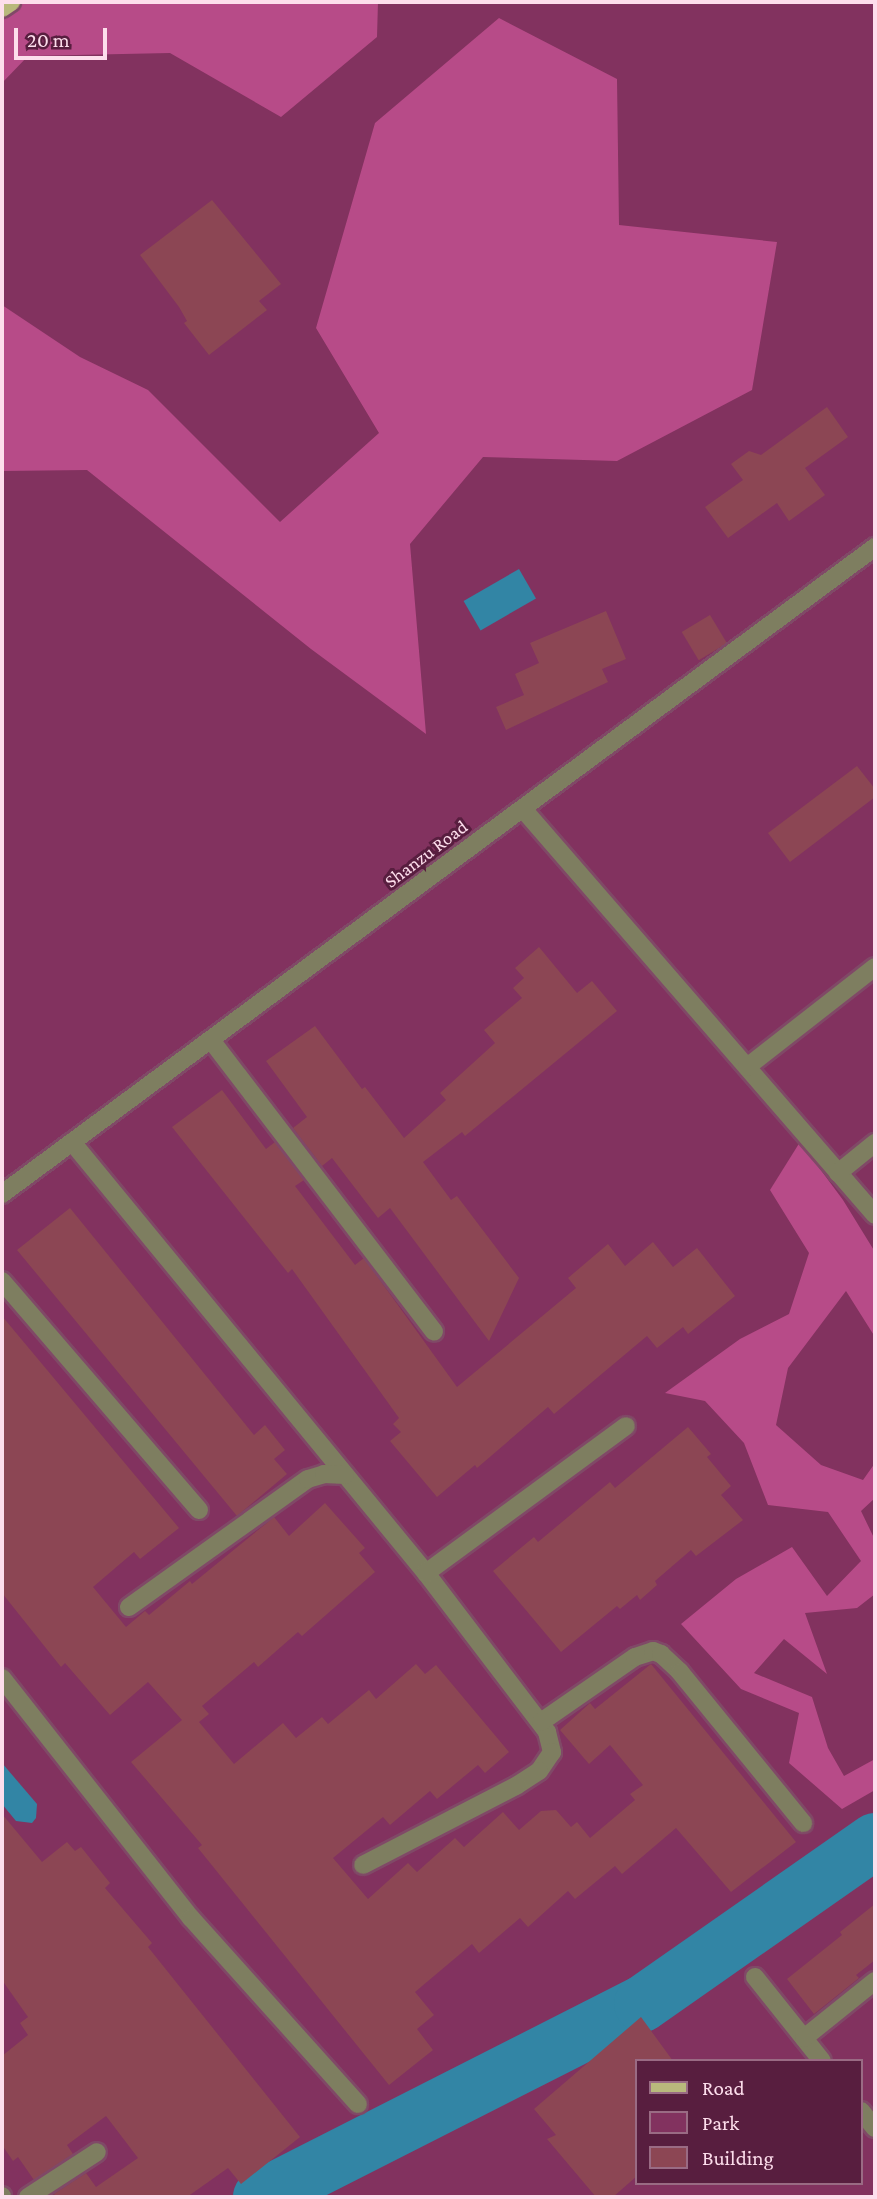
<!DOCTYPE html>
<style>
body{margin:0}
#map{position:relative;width:877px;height:2199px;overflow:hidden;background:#64284a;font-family:"Crimson Pro",serif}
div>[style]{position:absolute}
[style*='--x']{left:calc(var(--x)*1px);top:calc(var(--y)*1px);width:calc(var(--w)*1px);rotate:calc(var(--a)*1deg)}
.green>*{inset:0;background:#82325f}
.forest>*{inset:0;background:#b74b88}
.water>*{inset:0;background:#3285a5;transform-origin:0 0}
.river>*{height:56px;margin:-28px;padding:0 28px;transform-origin:28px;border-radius:28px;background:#3285a5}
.building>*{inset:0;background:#8c4654;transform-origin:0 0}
.roads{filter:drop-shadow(2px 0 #804967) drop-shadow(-2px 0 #804967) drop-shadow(0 2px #804967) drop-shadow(0 -2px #804967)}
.minor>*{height:18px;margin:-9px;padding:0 9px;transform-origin:9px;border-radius:9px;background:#7e7e60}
.major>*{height:18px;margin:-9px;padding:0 9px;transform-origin:9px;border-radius:9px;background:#b9b97c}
span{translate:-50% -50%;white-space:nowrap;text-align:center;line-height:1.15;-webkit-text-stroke:6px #581e3f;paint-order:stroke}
.street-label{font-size:19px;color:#fddeec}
.frame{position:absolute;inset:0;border:4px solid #fddeec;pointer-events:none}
.legend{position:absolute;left:635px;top:2059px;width:228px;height:126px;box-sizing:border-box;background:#581e3f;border:2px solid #9a6b84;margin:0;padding:9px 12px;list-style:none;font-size:21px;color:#fddeec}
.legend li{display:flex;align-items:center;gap:14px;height:35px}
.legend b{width:35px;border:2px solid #9a6b84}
.scale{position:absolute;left:14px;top:28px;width:93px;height:32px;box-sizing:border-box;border:4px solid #fddeec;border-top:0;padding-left:9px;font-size:21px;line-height:24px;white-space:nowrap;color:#fddeec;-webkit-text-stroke:5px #581e3f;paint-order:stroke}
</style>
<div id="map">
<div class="green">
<i style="clip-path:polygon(evenodd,2px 2px,875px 2px,875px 2197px,2px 2197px,2px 2px,637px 2061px,861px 2061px,861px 2183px,637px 2183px,637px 2061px)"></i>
</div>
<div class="forest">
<i style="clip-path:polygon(2px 2px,378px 2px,377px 37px,281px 117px,170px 53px,28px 56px,2px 83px)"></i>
<i style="clip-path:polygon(499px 18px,617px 79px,619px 225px,777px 242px,752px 390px,617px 461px,483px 457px,410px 544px,426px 734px,311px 649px,87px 470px,2px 471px,2px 305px,80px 357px,148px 390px,280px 522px,379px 433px,316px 328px,375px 123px)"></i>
<i style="clip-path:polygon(800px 1142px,843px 1200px,875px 1252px,875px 1337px,846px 1291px,788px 1368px,776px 1425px,821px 1465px,863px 1480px,875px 1463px,875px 1498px,861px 1511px,875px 1540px,875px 1594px,857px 1608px,805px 1613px,827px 1674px,784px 1639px,754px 1673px,812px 1697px,828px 1748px,844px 1776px,875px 1759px,875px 1790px,842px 1809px,789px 1763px,799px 1713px,741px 1689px,681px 1624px,736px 1579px,792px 1547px,827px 1596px,861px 1561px,828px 1512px,768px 1505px,744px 1443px,705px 1401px,665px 1393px,740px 1339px,789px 1314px,809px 1253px,770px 1190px)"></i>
</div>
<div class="water">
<i style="left:519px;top:569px;width:34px;height:64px;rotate:60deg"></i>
<i style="clip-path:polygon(2px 1763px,37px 1804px,36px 1818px,32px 1823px,16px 1821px,2px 1804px)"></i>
</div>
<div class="river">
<i style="--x:261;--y:2197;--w:427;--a:-26.9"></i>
<i style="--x:642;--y:2004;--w:284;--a:-35"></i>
</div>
<div class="building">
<i style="clip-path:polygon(212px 200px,281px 284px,259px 301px,267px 310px,209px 355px,184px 323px,187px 321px,179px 307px,140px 255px)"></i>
<i style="clip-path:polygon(827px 407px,848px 437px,805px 468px,825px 495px,789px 521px,777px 503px,728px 538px,705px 507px,743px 480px,731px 464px,749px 451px,761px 455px)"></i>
<i style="clip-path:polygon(606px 611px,626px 659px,602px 669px,608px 682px,506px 730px,496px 707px,524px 695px,515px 674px,539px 663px,530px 643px)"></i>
<i style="left:710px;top:615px;width:33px;height:33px;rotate:59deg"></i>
<i style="clip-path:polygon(857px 766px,875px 789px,875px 797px,790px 862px,768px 833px)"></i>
<i style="clip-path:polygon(539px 947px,577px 993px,592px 981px,617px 1011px,465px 1136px,462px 1132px,423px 1162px,451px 1200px,457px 1196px,519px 1278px,489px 1341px,390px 1208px,378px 1218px,332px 1158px,322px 1166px,293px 1128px,307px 1117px,266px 1061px,315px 1026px,362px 1089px,365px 1087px,404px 1138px,446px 1100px,440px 1093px,495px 1043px,484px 1030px,522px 998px,513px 988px,524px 978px,515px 968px)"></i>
<i style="clip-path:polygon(222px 1090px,266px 1149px,275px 1142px,304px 1180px,295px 1186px,355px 1265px,364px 1258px,457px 1387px,576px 1288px,568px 1278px,608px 1244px,625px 1266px,653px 1242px,673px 1267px,697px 1248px,735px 1296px,688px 1334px,683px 1327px,657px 1348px,647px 1336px,554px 1414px,548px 1407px,477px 1468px,475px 1465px,437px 1497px,390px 1441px,401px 1432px,393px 1424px,399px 1418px,292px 1269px,288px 1273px,172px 1127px)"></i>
<i style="clip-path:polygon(70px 1208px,254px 1435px,265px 1425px,285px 1450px,274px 1459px,287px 1474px,237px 1516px,17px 1250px)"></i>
<i style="clip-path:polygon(2px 1316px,179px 1528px,140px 1559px,134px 1552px,93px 1587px,126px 1627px,145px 1611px,149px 1615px,190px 1581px,192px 1584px,274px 1517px,289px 1536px,325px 1503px,365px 1548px,359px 1553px,375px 1572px,302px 1636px,298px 1632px,258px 1667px,254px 1662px,202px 1706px,209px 1714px,199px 1722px,234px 1764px,283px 1723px,296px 1738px,322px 1717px,328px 1724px,369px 1690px,376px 1699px,416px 1664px,425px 1674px,436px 1665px,509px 1752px,485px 1773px,478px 1765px,437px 1799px,430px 1791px,390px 1825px,383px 1817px,333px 1858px,368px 1899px,408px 1863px,417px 1872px,455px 1838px,464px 1847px,503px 1812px,519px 1830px,541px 1811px,556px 1810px,571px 1827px,577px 1822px,590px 1838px,635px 1800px,630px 1794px,643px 1785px,610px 1745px,589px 1764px,560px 1730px,590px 1703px,595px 1709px,651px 1664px,796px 1842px,731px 1892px,676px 1828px,622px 1874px,615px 1866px,575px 1899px,568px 1891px,528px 1927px,520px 1918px,479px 1953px,472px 1944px,415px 1992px,434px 2015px,417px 2029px,433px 2050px,389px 2085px,198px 1848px,202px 1845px,131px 1762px,182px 1720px,148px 1682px,110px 1715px,65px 1663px,61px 1667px,2px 1593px)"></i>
<i style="clip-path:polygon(688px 1427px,711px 1454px,707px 1457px,731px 1486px,721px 1495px,743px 1520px,696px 1556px,691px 1550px,655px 1581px,657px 1585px,640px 1600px,637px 1595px,620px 1609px,617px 1606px,561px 1652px,493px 1571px,534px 1537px,538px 1542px,610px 1482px,615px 1488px)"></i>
<i style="clip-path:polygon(2px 1814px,42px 1862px,67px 1842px,75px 1851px,81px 1847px,110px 1883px,105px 1888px,152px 1943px,148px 1947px,300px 2137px,241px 2184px,228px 2168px,187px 2197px,56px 2197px,54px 2194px,86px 2173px,96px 2187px,138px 2158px,106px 2116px,67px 2145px,73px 2154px,34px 2180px,18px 2157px,13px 2161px,2px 2145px,2px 2056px,28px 2035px,20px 2023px,28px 2017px,2px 1980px)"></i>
<i style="clip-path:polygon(875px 1904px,875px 1960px,856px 1975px,859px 1978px,814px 2014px,787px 1979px,842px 1935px,840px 1932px)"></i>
<i style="clip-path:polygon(641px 2017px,673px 2061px,637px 2061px,637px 2176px,613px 2197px,596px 2197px,547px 2139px,556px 2135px,534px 2109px)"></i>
</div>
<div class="roads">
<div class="minor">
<i style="--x:523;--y:809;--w:537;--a:49.07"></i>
<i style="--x:211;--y:1040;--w:367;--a:52.6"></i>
<i style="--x:747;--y:1067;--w:162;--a:-38"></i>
<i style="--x:72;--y:1142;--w:558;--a:50.6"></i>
<i style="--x:426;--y:1573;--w:200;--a:52.7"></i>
<i style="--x:547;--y:1732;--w:21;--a:76"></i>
<i style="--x:552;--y:1752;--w:23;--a:124"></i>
<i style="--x:539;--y:1771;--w:27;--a:147"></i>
<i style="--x:516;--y:1786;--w:172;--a:152.7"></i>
<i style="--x:838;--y:1173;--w:48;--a:-39"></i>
<i style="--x:2;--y:1194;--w:1087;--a:-36.54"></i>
<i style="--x:2;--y:1281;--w:302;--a:49.3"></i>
<i style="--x:426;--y:1573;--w:248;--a:-36.3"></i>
<i style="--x:129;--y:1607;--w:220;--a:-35.6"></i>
<i style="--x:308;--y:1479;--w:17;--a:-17"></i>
<i style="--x:324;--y:1474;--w:21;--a:3"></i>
<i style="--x:2;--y:1678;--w:305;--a:51.8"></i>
<i style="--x:191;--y:1918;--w:250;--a:48.1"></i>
<i style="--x:541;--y:1722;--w:114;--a:-34.7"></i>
<i style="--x:635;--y:1657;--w:19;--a:-18"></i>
<i style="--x:653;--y:1651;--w:9;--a:21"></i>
<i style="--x:661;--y:1654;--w:26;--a:43"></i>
<i style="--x:680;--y:1672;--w:195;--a:50.8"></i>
<i style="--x:755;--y:1977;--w:107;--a:51.4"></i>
<i style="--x:804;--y:2038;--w:91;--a:-38.8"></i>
<i style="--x:861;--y:2111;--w:22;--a:51"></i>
<i style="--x:2;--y:2196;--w:1;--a:90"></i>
<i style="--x:28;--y:2197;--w:82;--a:-33.1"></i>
</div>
<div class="major">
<i style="--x:2;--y:8;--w:11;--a:-34"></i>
</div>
</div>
<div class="street-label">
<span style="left:426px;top:854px;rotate:-37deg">Shanzu Road</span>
</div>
<div class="frame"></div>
<ul class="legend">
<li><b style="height:9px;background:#b9b97c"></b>Road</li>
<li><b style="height:19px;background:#82325f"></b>Park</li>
<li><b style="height:19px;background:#8c4654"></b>Building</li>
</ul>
<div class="scale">20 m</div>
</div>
